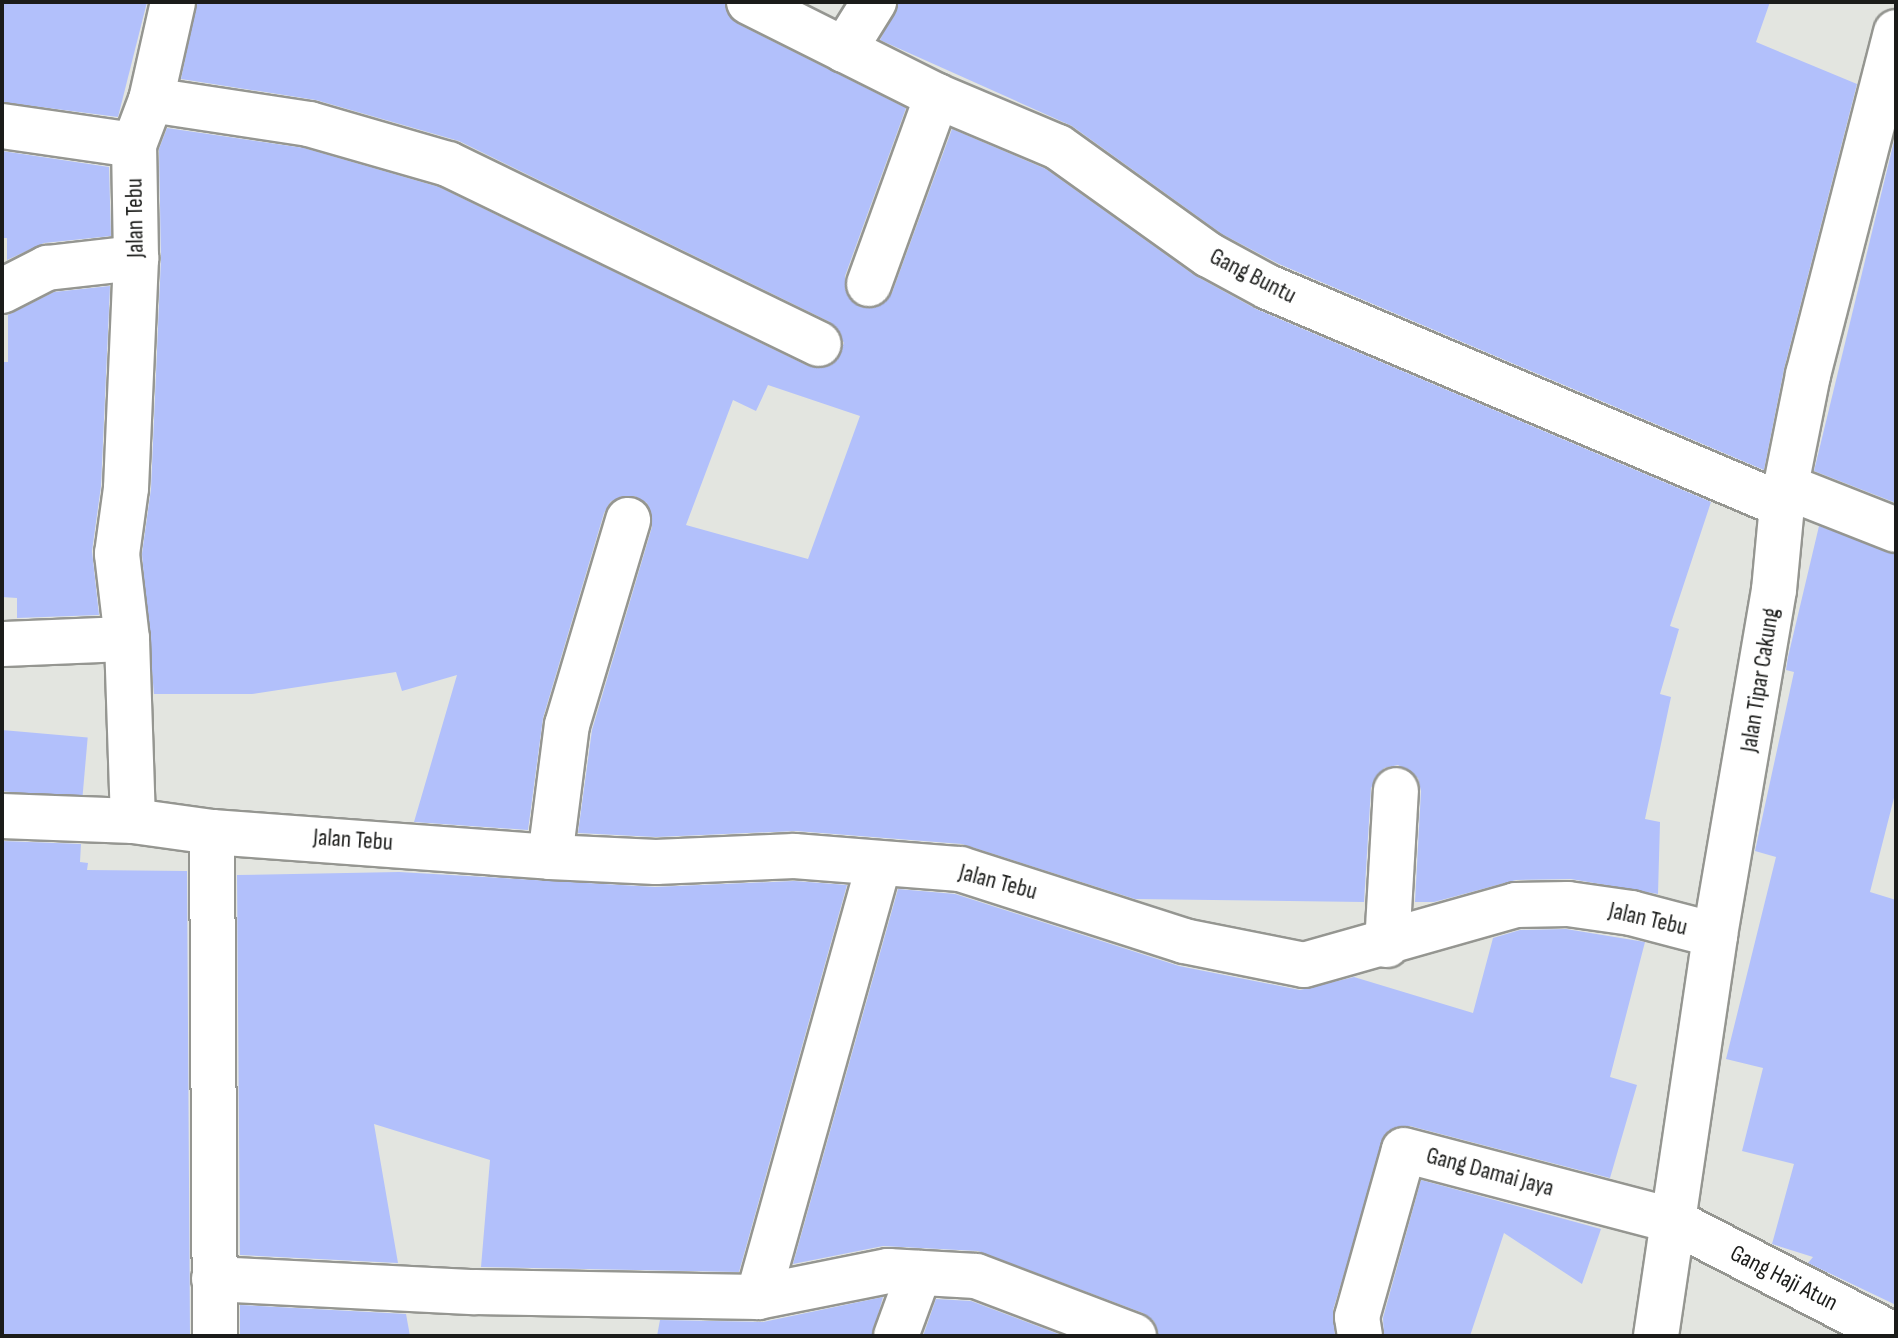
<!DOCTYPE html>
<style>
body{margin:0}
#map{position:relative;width:1898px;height:1338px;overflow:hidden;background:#e3e5e0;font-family:"Sofia Sans Condensed",sans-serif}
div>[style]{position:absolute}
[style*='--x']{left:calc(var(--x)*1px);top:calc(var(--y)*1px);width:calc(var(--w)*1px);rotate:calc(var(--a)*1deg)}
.building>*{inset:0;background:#b2c0fb;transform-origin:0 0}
.roads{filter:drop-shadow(2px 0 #959691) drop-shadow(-2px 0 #959691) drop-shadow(0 2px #959691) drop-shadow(0 -2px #959691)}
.minor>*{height:44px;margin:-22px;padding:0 22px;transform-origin:22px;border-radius:22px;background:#fff}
.tertiary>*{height:44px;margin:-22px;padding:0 22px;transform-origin:22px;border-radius:22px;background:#fff}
span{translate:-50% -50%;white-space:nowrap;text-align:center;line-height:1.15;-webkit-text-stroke:8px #fff;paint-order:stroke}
.street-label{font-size:24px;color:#1b1c1a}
.frame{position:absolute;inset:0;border:4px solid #1b1c1a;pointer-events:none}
</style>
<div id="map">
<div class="building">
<i style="clip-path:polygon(2px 2px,147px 2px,118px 117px,2px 102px)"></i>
<i style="clip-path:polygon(evenodd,197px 2px,724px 2px,738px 24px,906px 108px,845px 276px,845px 289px,860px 307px,874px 308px,892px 293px,952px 129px,1046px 169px,1194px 275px,1256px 309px,1711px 502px,1670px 626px,1679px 629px,1660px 694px,1671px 697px,1645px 819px,1660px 822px,1658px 894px,1571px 879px,1516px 880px,1434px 902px,1415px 902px,1421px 791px,1418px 778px,1398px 765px,1384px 768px,1371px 788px,1364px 902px,1135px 899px,962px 844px,796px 831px,656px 837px,578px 833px,592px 730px,652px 527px,647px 503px,634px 496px,611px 501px,604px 513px,543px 718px,528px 830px,414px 822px,457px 675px,402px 691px,396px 672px,252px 694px,154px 694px,142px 554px,151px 489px,161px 259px,159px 149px,167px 128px,304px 148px,439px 187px,808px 366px,832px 365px,844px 343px,830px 322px,459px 141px,316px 100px,181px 79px,197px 2px,768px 385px,860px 416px,808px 559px,686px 525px,733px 400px,756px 411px,768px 385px)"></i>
<i style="clip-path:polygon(899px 2px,1770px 2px,1756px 42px,1857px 84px,1784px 369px,1764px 470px,1279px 264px,1222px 234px,1072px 126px,880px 40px)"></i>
<i style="clip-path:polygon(1896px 133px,1896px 503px,1814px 471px)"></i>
<i style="clip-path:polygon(2px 151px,109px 167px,111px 236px,44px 243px,7px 260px,7px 238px,2px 238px)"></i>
<i style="clip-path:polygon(110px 286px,101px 486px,92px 551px,99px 615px,17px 618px,17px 598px,2px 597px,2px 362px,8px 362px,8px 315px,54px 292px)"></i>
<i style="clip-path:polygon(1819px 526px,1896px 554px,1896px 790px,1870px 892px,1896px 900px,1896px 1305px,1808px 1263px,1813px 1257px,1772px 1244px,1794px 1164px,1742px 1151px,1763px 1068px,1726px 1059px,1776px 857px,1755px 851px,1794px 672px,1786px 670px,1788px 657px)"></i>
<i style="left:2px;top:730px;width:86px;height:61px;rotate:5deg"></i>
<i style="clip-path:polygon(2px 841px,81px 844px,80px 862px,88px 863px,87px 870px,187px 871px,190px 1336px,2px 1336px)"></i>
<i style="clip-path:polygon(399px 872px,655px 887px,794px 881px,847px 885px,739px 1272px,481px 1267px,490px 1160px,374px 1124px,398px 1263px,240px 1255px,237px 875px)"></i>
<i style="clip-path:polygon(898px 889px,955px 894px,1179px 966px,1300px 990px,1354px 977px,1473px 1013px,1493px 938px,1520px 930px,1566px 929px,1645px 942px,1610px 1077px,1637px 1085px,1610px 1178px,1410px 1126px,1387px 1132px,1333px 1310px,1335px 1336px,1158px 1336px,1154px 1321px,1143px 1313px,978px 1251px,883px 1246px,793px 1264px)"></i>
<i style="clip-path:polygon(1421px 1180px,1601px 1229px,1582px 1284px,1504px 1233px,1470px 1336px,1384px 1336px,1383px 1318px)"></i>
<i style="clip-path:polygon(883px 1297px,872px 1336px,657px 1336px,660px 1320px,763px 1322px)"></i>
<i style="clip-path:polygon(936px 1299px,971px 1301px,1064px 1336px,923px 1336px)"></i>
<i style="clip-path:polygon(240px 1305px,406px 1314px,410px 1336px,240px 1336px)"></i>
</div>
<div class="roads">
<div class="minor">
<i style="--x:749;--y:2;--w:210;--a:26.6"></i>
<i style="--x:937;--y:96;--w:131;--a:22.9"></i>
<i style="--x:1058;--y:147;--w:186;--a:35.6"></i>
<i style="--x:1209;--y:255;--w:67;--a:28.5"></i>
<i style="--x:1268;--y:287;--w:558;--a:22.98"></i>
<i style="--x:844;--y:50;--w:57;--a:-58"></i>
<i style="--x:151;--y:100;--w:160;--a:8.6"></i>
<i style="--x:309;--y:124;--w:145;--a:16.1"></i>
<i style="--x:448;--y:164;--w:412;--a:25.9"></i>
<i style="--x:2;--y:126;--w:133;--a:8.2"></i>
<i style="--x:869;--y:284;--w:200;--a:-70.1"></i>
<i style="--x:2;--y:291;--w:51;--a:-27.1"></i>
<i style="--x:47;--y:268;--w:90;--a:-6.4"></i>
<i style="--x:1787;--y:487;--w:117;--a:21.5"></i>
<i style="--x:2;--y:644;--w:125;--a:-2.3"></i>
<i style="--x:2;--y:816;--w:131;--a:2.2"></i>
<i style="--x:133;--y:821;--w:80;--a:7.9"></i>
<i style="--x:212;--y:832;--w:339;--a:4.2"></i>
<i style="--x:550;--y:857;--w:106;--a:2.7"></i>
<i style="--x:656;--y:862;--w:138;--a:-2.5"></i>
<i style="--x:794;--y:856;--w:167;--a:4.5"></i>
<i style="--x:960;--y:869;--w:235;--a:17.8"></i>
<i style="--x:1184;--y:941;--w:122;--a:11.3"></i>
<i style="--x:1304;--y:965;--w:220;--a:-15.8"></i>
<i style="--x:1516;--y:905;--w:52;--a:-1.1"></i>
<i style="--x:1568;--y:904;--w:64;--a:8.1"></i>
<i style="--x:1631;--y:913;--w:87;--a:14.7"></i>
<i style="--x:133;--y:821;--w:182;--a:-91.9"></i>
<i style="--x:127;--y:639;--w:86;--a:-96.7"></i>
<i style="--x:117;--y:554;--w:67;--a:-82.2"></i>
<i style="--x:126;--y:488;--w:230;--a:-87.5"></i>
<i style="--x:136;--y:258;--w:113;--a:-91"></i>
<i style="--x:134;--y:145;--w:48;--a:-69.3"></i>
<i style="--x:151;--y:100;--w:100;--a:-77.3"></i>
<i style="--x:212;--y:832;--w:504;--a:89.66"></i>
<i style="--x:550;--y:857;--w:133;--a:-82.7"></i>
<i style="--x:567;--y:725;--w:214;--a:-73.4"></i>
<i style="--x:1387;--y:945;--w:155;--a:-86.7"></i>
<i style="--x:214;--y:1279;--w:261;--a:2.9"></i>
<i style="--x:475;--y:1292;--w:283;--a:1"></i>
<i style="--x:758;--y:1297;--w:133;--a:-11.3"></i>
<i style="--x:888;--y:1271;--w:88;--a:3.3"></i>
<i style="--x:976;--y:1276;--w:169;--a:20.8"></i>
<i style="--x:758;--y:1297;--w:449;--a:-74.4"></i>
<i style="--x:896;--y:1336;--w:67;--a:-69.9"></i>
<i style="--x:1360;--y:1336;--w:19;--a:-99"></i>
<i style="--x:1357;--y:1317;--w:173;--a:-74.3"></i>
<i style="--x:1404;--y:1150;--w:276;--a:14.7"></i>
<i style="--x:1671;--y:1220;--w:253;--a:27.3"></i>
</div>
<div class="tertiary">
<i style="--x:1656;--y:1336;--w:405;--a:-81.6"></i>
<i style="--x:1715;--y:935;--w:350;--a:-80.3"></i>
<i style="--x:1774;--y:590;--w:85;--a:-84.6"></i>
<i style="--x:1782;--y:505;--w:133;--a:-78.7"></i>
<i style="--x:1808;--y:375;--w:354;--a:-75.6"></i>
</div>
</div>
<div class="street-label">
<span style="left:135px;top:218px;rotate:-91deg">Jalan Tebu</span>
<span style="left:1253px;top:276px;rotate:27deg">Gang Buntu</span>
<span style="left:1760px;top:680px;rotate:-81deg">Jalan Tipar Cakung</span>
<span style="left:353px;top:840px;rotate:4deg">Jalan Tebu</span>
<span style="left:998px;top:882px;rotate:15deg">Jalan Tebu</span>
<span style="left:1648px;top:919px;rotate:13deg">Jalan Tebu</span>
<span style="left:1490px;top:1172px;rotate:15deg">Gang Damai Jaya</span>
<span style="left:1784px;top:1278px;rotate:27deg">Gang Haji Atun</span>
</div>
<div class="frame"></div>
</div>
